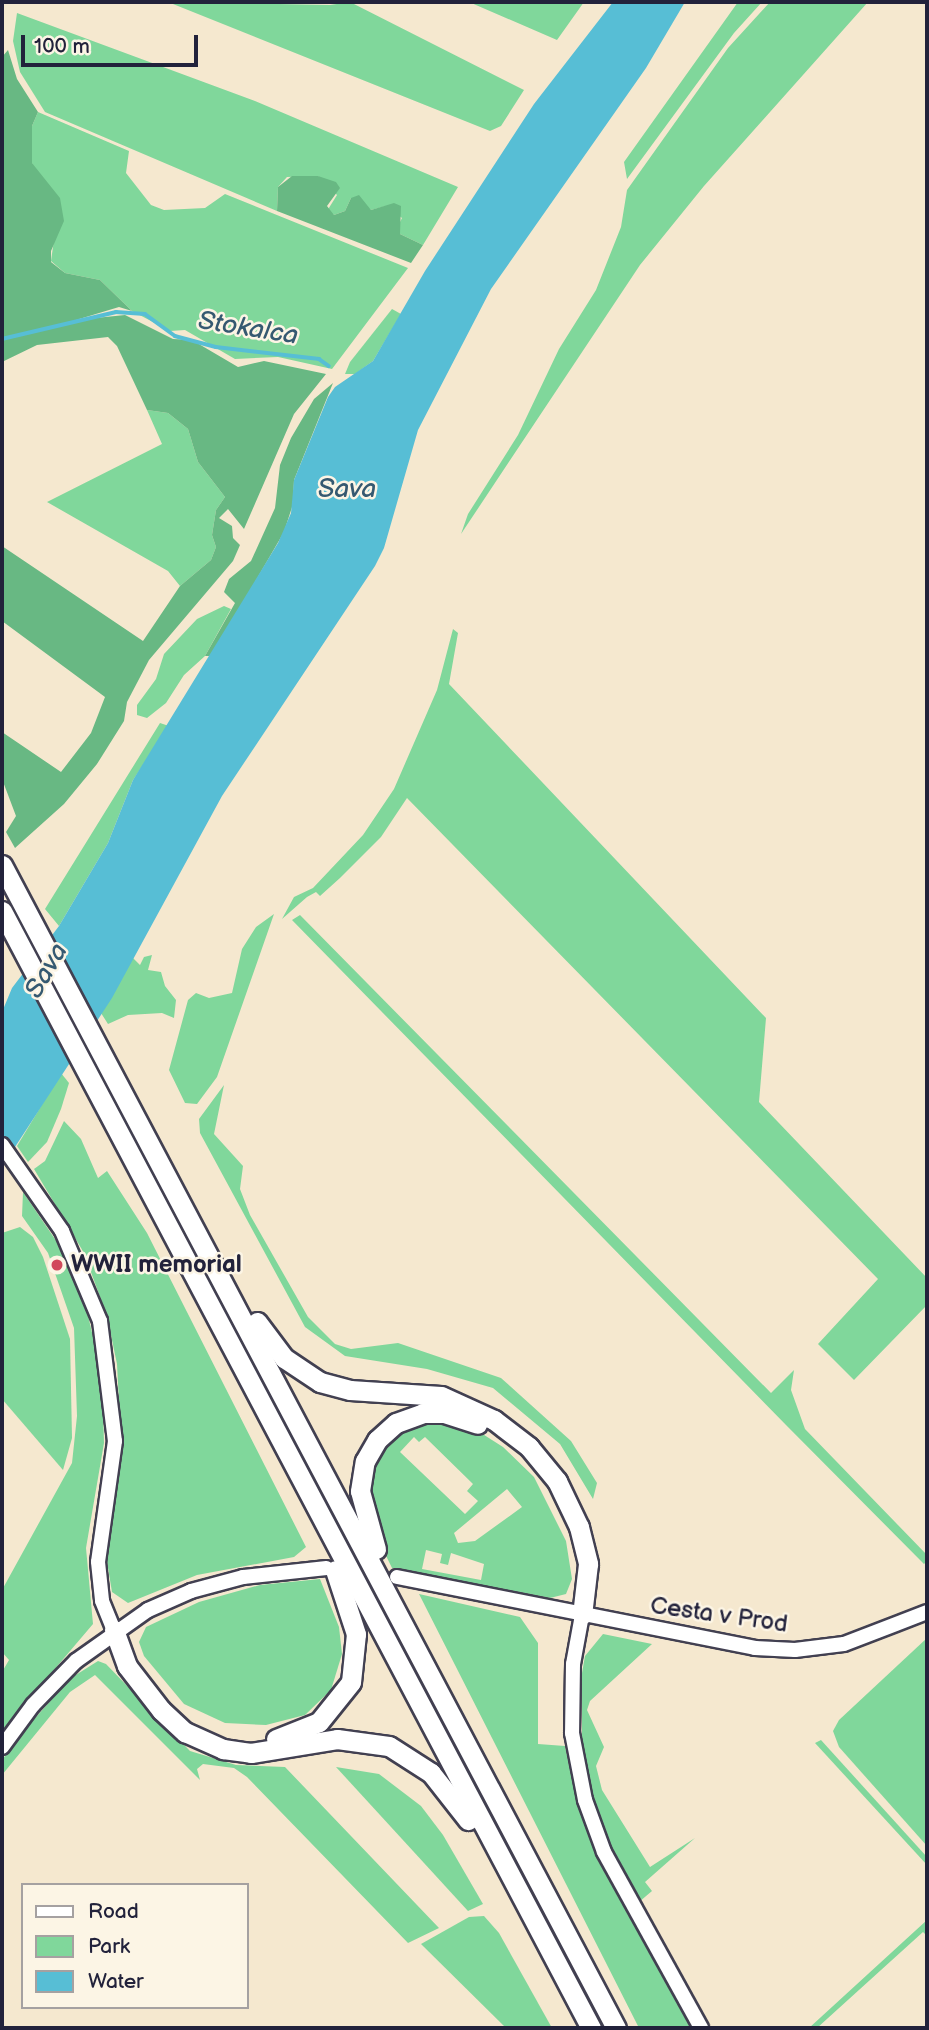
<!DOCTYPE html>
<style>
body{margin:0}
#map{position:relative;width:929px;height:2030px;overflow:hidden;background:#f5e8cf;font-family:"Balsamiq Sans",sans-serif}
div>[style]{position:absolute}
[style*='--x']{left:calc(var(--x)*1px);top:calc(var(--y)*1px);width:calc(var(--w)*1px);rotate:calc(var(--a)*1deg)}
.green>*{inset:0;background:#80d79b}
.forest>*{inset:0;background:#68b883}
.water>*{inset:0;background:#57bed5}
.stream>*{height:3.5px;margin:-1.75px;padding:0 1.75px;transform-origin:1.75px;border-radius:1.75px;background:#57bed5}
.roads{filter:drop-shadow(2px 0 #424051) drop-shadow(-2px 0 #424051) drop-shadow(0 2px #424051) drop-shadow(0 -2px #424051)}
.secondary>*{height:14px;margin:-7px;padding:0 7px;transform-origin:7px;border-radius:7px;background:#fff}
.highway>*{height:19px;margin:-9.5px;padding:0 9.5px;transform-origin:9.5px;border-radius:9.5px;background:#fff}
.dots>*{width:19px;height:19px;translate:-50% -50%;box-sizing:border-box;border:4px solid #fcf5e5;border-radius:50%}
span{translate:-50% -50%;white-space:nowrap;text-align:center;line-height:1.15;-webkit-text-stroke:5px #fcf5e5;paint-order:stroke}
.poi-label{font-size:24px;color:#22223b;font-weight:700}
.left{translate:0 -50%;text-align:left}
.street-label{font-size:24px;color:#22223b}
.water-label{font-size:26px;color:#355971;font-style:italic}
.frame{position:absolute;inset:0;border:4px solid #22223b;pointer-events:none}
.legend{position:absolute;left:21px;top:1883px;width:228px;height:126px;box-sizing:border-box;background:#fcf5e5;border:2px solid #a5a1a1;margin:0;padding:9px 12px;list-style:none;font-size:21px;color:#22223b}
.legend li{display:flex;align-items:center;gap:14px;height:35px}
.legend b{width:35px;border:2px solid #a5a1a1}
.scale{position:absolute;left:21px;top:35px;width:177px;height:32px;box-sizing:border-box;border:4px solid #22223b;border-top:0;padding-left:9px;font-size:21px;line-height:24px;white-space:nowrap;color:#22223b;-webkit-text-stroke:5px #fcf5e5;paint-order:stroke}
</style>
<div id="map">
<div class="green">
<i style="clip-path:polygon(168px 2px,330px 5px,350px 2px,524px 90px,501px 126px,490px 131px)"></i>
<i style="clip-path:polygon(469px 2px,573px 3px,584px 2px,557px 40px)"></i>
<i style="clip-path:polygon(738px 2px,762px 2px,734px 33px,627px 179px,624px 162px)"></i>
<i style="clip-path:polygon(770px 2px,868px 2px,704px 186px,640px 265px,461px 534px,468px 514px,518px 435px,559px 349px,596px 290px,621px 227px,627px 190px,728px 48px)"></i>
<i style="clip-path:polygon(17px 13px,255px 101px,458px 187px,423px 245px,400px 234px,397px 228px,402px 218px,386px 206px,371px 210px,351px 198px,345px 211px,334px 215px,327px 211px,337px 195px,318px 176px,287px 177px,278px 187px,277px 211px,45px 112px,20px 72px,13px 41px)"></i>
<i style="clip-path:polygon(38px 112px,129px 151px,126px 173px,151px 205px,164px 210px,205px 208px,225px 194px,408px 268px,332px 369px,278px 357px,235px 359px,185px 330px,170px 331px,132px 311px,100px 280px,65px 273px,51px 261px,54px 240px,32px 163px,32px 126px)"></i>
<i style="clip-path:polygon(392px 309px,401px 314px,373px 361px,355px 374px,345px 374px,350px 362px)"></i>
<i style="clip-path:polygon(147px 410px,168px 413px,188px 429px,198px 462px,225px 497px,216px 510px,212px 535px,216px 547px,211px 560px,180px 586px,168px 571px,47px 502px,162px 444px)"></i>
<i style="clip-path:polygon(224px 606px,231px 609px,205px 656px,184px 675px,166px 703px,147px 718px,137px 715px,137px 705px,156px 679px,164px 654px,197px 619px)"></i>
<i style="clip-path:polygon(453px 629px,458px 633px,449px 684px,766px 1018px,759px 1102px,927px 1278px,927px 1305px,854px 1380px,818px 1344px,878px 1279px,407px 798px,381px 837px,340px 878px,320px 896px,316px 892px,307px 897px,282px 919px,294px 897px,313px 888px,363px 835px,394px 789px,437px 690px)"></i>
<i style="clip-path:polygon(160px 723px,169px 726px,133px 780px,108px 843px,59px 926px,45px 909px)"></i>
<i style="clip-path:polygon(274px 914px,217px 1077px,197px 1104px,185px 1103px,169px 1070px,188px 1000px,196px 993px,209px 998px,232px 993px,242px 949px,256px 927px)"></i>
<i style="clip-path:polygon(300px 915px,771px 1393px,794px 1370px,791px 1390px,805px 1429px,927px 1555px,927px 1561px,924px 1564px,786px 1425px,292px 920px)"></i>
<i style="clip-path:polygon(152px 955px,148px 970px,161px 972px,165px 986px,176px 1000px,174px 1018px,162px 1013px,128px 1015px,108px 1024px,101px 1013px,133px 958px,140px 965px,144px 957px)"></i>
<i style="clip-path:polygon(61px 1073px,69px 1083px,61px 1109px,47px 1142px,28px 1162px,17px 1146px)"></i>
<i style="clip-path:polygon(224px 1085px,214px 1134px,243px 1166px,240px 1189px,250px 1215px,308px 1317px,335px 1344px,351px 1349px,398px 1343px,501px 1378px,571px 1441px,597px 1483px,593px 1499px,560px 1444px,493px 1388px,427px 1369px,345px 1356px,305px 1327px,200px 1133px,199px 1119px)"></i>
<i style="clip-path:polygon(64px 1121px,81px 1139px,98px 1178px,107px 1171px,147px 1233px,306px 1547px,294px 1557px,197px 1575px,128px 1603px,112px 1592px,106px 1556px,121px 1440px,117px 1364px,107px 1316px,84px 1253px,34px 1169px,45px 1161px)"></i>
<i style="clip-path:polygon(23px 1192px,61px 1248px,86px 1307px,102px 1375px,104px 1443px,86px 1548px,93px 1624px,2px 1731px,2px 1672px,9px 1660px,2px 1652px,2px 1590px,72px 1463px,77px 1416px,74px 1328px,48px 1253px,22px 1216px)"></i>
<i style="clip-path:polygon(20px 1227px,33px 1237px,43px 1257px,70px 1339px,72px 1438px,63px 1470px,2px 1399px,2px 1233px)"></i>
<i style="clip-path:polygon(evenodd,424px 1418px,470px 1426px,503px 1447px,534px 1477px,566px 1541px,572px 1579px,566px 1594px,550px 1598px,392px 1568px,371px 1525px,369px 1468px,389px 1434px,424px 1418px,414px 1437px,419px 1442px,425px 1437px,473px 1484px,467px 1491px,478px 1501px,465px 1514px,400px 1452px,414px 1437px,424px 1418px,507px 1489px,522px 1507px,475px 1541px,458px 1543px,454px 1533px,507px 1489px,424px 1418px,426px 1550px,442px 1554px,440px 1563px,448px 1565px,451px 1553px,484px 1564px,481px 1580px,422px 1569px,426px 1550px)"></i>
<i style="clip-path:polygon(320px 1579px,339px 1627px,342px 1654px,331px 1690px,305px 1715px,266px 1725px,225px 1723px,184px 1704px,144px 1656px,139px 1642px,146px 1627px,199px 1602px,260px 1585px)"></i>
<i style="clip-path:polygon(419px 1594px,520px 1617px,538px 1643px,538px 1744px,565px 1746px,578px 1807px,599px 1857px,692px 2028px,639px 2028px)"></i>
<i style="clip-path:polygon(603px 1634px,652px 1644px,590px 1701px,587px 1710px,604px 1747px,596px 1766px,602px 1790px,650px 1867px,695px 1838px,645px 1882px,652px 1891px,639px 1902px,599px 1823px,582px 1753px,582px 1673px,585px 1656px)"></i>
<i style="clip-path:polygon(927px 1638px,927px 1846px,839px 1747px,833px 1731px,839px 1720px)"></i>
<i style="clip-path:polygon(98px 1661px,106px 1664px,190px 1751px,236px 1765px,285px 1767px,439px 1928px,408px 1943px,247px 1777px,234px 1768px,203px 1764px,197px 1769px,200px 1780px,95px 1675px,70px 1692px,2px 1775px,2px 1760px,27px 1727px,71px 1678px)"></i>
<i style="clip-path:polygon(821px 1740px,927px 1857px,927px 1865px,815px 1743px)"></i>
<i style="clip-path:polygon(336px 1767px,379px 1774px,421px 1806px,443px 1835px,483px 1904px,468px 1911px)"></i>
<i style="clip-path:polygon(484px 1916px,499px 1933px,552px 2028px,506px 2028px,421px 1944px,469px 1917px)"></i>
<i style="clip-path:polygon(927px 1920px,927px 1936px,923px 1932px,817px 2028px,809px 2028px)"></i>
</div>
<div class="forest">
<i style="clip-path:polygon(8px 50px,17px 79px,38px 112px,32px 126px,32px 163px,60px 198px,64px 221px,51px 251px,51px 262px,65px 273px,100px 280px,132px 311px,119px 307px,76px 320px,125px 315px,173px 339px,192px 340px,238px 367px,264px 361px,326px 374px,294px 414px,244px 529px,228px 509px,219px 518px,232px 526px,233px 538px,240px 545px,233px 561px,149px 660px,127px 702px,124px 721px,97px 764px,64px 804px,15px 848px,6px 832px,16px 816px,2px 779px,2px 732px,61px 772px,91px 733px,105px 697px,2px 621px,2px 546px,143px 641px,180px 586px,211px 560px,216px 547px,212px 535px,216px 510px,225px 497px,198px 462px,188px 429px,168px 413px,147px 410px,117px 346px,108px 337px,37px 345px,2px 362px,2px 57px)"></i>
<i style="clip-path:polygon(292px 176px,318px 176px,336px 182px,340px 188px,327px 206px,334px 215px,345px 211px,351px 198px,359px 195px,371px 210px,394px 203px,401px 206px,400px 234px,423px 245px,411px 263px,277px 211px,278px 187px)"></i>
<i style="clip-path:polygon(333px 383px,294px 480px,293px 504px,284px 532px,212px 656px,205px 656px,235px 603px,224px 592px,229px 579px,251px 561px,275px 508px,280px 465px,291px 438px,314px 399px)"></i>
</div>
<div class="water">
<i style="clip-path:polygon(613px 2px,685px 2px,646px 68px,491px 289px,418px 430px,384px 548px,375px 566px,222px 796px,112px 998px,2px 1167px,2px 1012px,12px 988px,59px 926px,108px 843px,133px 780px,278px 543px,291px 513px,294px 480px,328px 397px,335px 387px,373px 361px,425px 271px,534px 104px)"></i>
</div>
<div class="stream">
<i style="--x:2;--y:339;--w:117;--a:-13.3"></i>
<i style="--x:116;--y:312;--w:29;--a:4"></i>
<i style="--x:145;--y:314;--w:37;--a:36"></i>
<i style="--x:175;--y:336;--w:42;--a:15"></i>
<i style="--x:216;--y:347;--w:104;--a:6.6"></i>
<i style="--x:319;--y:359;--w:12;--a:35"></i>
</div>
<div class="roads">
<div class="secondary">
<i style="--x:2;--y:1145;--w:105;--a:55.1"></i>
<i style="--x:62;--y:1231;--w:98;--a:67.1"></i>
<i style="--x:100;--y:1321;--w:121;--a:82.9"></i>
<i style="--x:115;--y:1441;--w:122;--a:98"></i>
<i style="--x:98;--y:1562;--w:39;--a:84"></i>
<i style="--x:102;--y:1601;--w:31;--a:68"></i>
<i style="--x:397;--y:1577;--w:365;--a:11.2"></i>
<i style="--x:755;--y:1648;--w:40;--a:2.9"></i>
<i style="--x:795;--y:1650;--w:49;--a:-7"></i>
<i style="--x:844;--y:1644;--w:89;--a:-21.1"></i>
<i style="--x:582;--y:1615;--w:50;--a:100.4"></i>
<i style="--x:573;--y:1664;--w:69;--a:90.8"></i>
<i style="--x:572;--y:1733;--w:68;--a:79"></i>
<i style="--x:585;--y:1800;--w:55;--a:69.9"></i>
<i style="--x:604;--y:1852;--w:201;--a:61.1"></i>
<i style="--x:2;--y:1747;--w:52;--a:-53.6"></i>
<i style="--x:33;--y:1705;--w:62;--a:-45.7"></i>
<i style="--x:76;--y:1661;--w:88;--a:-35.3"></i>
<i style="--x:148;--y:1610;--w:47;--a:-23.8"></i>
<i style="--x:191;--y:1591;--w:54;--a:-15.1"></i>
<i style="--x:243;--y:1577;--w:84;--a:-6.1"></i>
</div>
<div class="highway">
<i style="--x:2;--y:865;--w:1315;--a:62.17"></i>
<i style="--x:2;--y:911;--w:1263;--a:62.2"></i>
<i style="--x:257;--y:1322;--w:45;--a:53.1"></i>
<i style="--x:284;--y:1358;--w:43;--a:33.7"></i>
<i style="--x:320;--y:1382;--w:31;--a:15"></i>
<i style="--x:350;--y:1390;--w:91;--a:3.8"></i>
<i style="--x:441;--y:1396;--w:58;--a:24.4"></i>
<i style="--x:494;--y:1420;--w:44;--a:37.6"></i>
<i style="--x:529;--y:1447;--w:44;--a:50.5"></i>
<i style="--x:557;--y:1481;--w:51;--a:64.4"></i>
<i style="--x:579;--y:1527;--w:38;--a:76"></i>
<i style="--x:588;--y:1564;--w:51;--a:96.7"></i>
<i style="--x:376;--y:1549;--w:60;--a:-105.4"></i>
<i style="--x:360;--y:1491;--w:30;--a:-81"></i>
<i style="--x:365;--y:1461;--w:24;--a:-60"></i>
<i style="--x:377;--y:1440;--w:25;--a:-42"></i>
<i style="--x:396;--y:1423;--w:29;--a:-20"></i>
<i style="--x:423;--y:1413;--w:21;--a:0"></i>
<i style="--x:444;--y:1413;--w:35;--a:18"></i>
<i style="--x:114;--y:1630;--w:38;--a:70"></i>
<i style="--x:127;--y:1666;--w:56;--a:52.3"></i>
<i style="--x:161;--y:1710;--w:33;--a:43"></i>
<i style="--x:185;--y:1732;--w:42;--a:24.1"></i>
<i style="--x:223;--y:1749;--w:28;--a:8"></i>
<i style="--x:251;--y:1753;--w:87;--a:-9.2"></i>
<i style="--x:337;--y:1739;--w:52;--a:7.7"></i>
<i style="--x:389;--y:1746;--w:50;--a:32.7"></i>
<i style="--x:431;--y:1773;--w:60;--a:51.8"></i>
<i style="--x:276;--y:1739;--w:46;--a:-21.6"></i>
<i style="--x:319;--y:1722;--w:51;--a:-51.3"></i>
<i style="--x:351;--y:1682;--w:48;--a:-84.1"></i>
<i style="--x:356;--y:1634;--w:67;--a:-108.2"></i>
</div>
</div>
<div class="dots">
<i style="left:57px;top:1265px;background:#d1495b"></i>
</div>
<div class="poi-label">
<span class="left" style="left:71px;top:1265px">WWII memorial</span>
</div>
<div class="street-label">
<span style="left:719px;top:1615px;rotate:8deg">Cesta v Prod</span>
</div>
<div class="water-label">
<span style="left:248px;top:329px;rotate:9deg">Stokalca</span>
<span style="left:347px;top:490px">Sava</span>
<span style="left:47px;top:971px;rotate:-60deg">Sava</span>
</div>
<div class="frame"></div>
<ul class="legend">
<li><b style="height:9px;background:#fff"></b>Road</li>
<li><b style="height:19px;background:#80d79b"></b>Park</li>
<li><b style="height:19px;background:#57bed5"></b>Water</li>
</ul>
<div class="scale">100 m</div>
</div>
